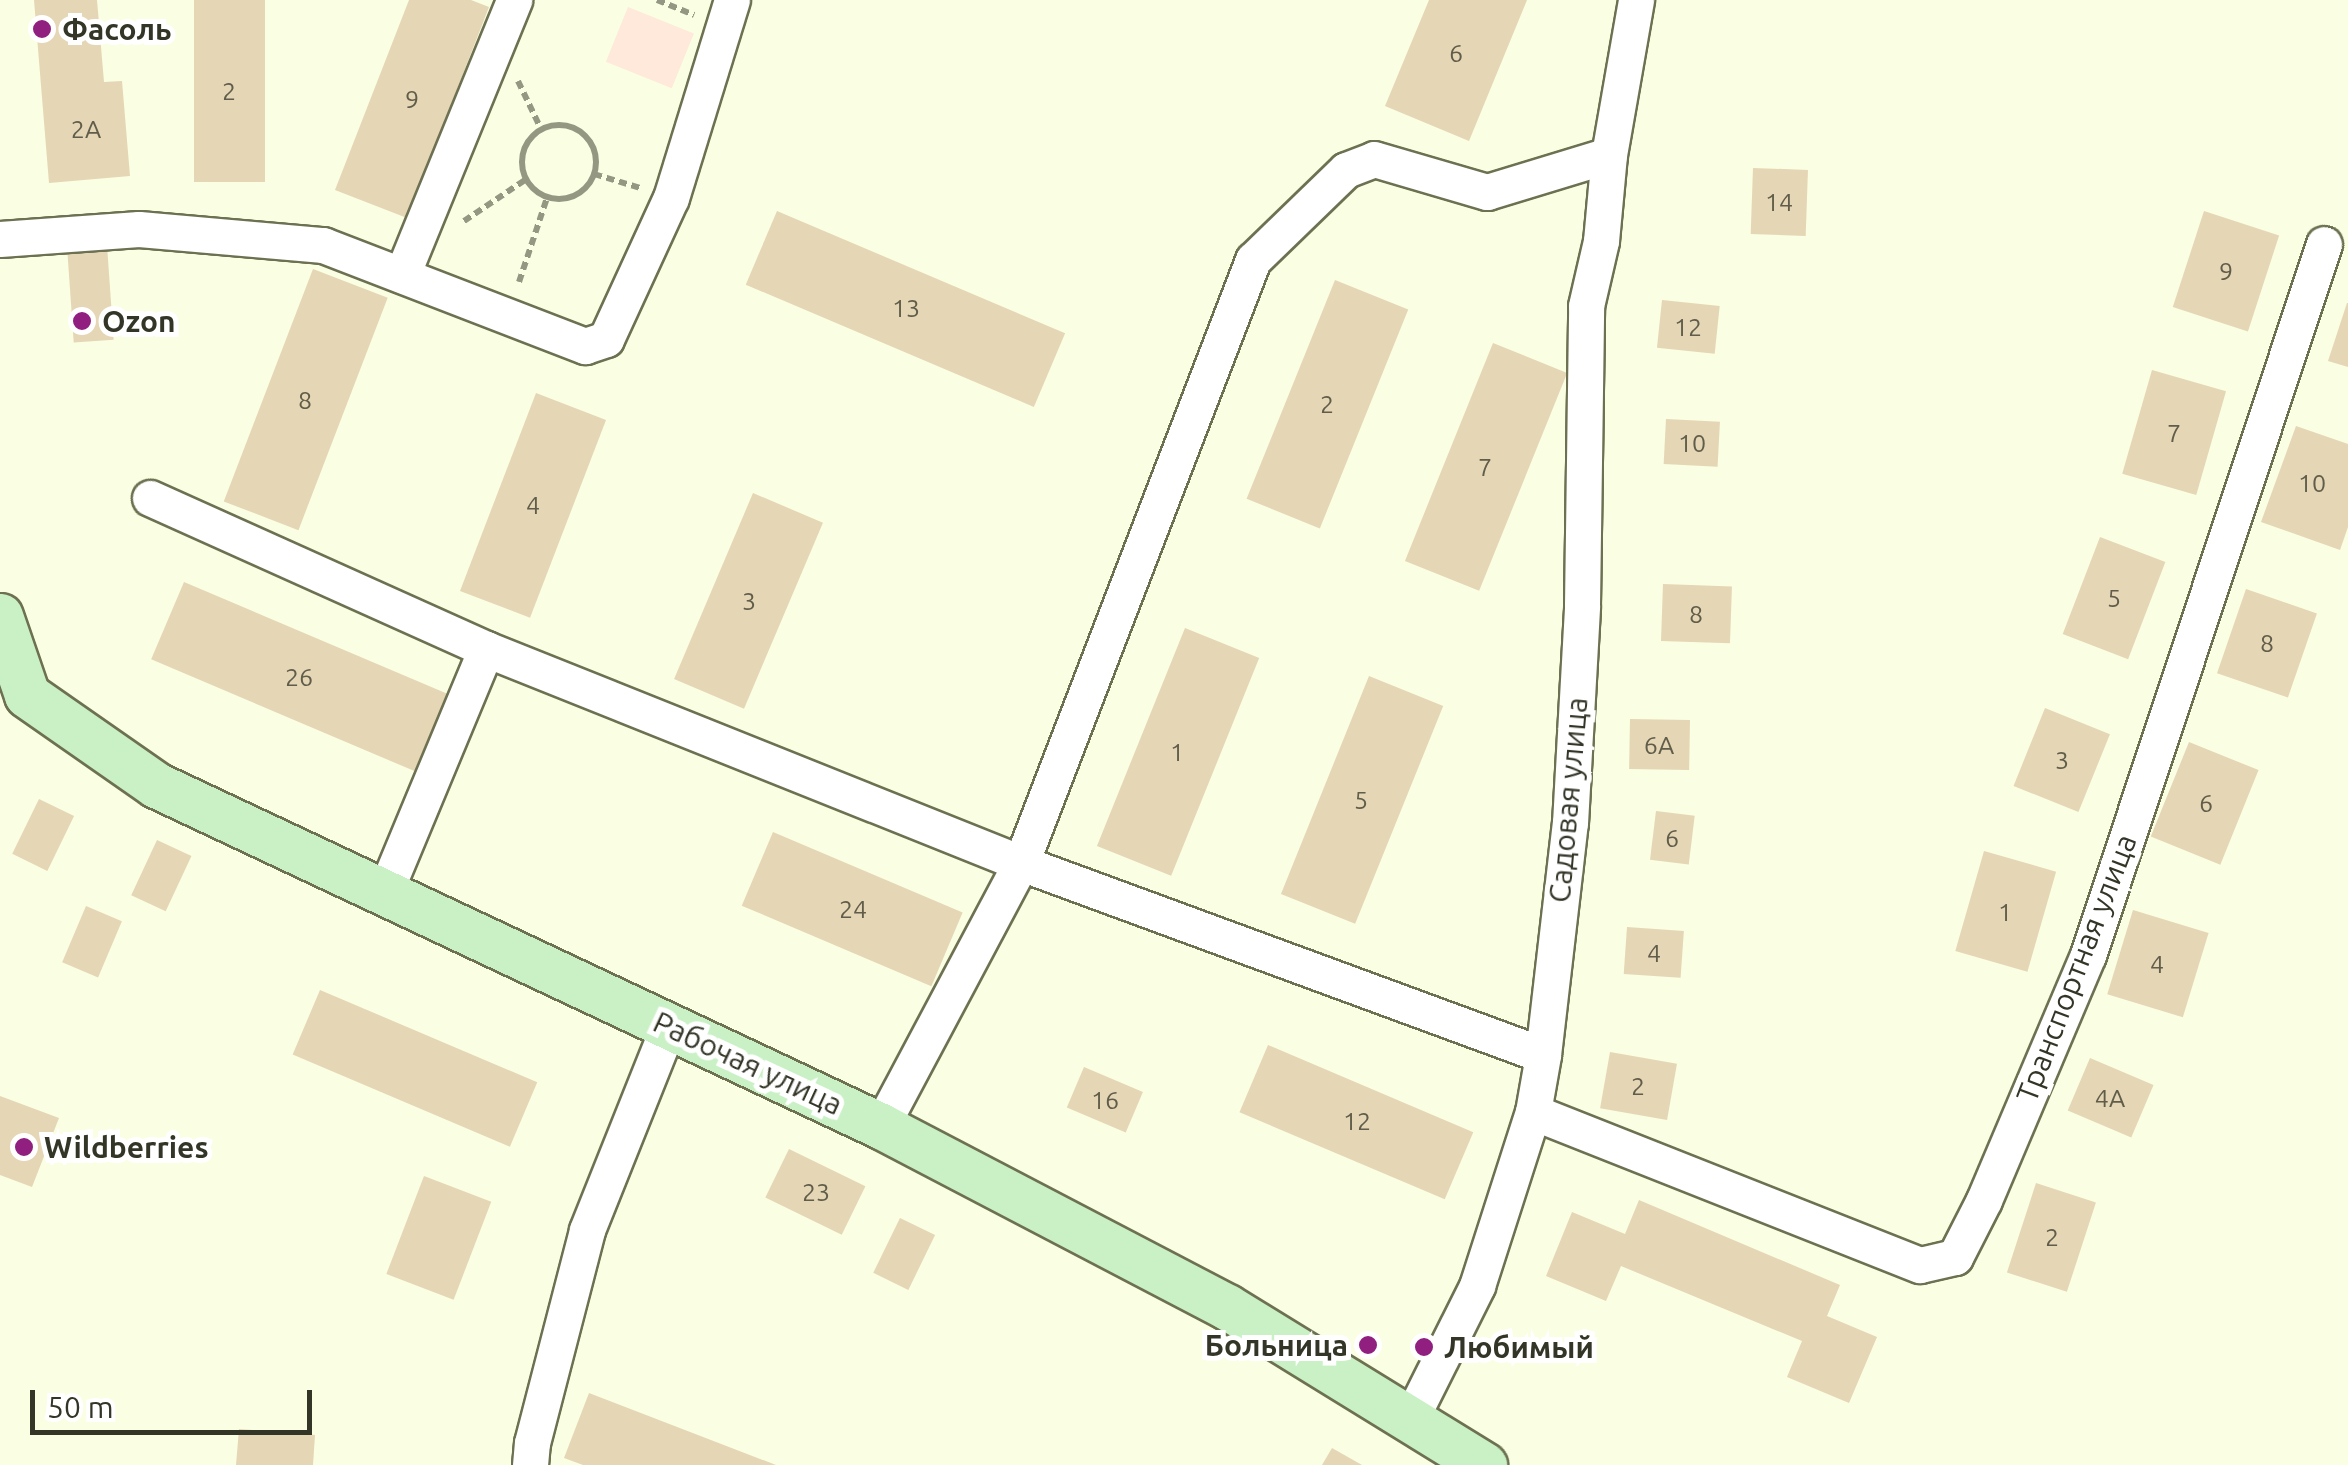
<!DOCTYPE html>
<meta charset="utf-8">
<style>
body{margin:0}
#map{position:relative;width:2348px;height:1465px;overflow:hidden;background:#fafee2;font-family:Ubuntu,sans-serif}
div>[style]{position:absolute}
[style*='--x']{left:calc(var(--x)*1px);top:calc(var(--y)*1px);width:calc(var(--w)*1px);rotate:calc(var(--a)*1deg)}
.green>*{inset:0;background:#fee9da;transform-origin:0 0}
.building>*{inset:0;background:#e5d6b5;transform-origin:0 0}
.path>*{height:6px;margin-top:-3px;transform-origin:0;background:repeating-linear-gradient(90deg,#949782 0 8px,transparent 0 13px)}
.path>.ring{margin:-3px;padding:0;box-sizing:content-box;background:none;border:6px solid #949782;border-radius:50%}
.roads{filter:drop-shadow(2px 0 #6d7152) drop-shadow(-2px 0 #6d7152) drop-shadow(0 2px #6d7152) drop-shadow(0 -2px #6d7152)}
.minor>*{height:35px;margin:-17.5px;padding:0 17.5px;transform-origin:17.5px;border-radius:17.5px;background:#fff}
.major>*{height:45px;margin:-22.5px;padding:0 22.5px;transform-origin:22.5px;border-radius:22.5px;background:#caf1c5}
.dots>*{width:28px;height:28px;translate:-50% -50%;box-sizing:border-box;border:5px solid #fff;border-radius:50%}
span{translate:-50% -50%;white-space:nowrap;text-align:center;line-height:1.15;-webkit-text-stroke:10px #fff;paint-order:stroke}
.number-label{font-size:25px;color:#605d4a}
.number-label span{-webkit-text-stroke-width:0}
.poi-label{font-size:30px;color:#333527;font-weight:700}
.left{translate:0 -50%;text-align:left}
.right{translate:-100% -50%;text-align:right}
.street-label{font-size:30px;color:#333527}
.scale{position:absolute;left:30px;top:1390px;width:282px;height:45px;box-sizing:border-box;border:5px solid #333527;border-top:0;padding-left:12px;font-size:30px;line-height:35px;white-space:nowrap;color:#333527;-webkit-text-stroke:8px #fff;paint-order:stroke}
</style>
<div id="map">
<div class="green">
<i style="left:628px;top:7px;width:71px;height:59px;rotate:22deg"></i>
</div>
<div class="building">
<i style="clip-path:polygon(34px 0,97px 0,104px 82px,122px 81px,130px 176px,49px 183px)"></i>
<i style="left:194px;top:0;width:71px;height:182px"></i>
<i style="clip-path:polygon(409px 0,471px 0,489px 7px,407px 218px,335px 190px)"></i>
<i style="clip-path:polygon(1429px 0,1527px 0,1469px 141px,1385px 106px)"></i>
<i style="left:1753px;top:168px;width:55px;height:66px;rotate:2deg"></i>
<i style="left:777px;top:211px;width:313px;height:80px;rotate:23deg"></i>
<i style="left:2204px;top:211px;width:79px;height:101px;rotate:18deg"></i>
<i style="left:107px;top:245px;width:95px;height:40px;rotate:86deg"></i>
<i style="left:313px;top:269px;width:80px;height:249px;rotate:21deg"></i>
<i style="left:1335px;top:280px;width:79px;height:236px;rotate:22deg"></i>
<i style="left:1662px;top:300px;width:58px;height:48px;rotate:6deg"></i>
<i style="clip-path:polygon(2347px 303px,2348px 303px,2348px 367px,2328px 361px)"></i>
<i style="left:1493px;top:343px;width:80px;height:235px;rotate:22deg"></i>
<i style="left:2152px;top:370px;width:77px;height:108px;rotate:16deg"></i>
<i style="left:536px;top:393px;width:75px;height:212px;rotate:21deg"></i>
<i style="left:1666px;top:419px;width:54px;height:45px;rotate:3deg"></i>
<i style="clip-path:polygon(2296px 426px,2348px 444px,2348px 527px,2340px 550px,2261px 522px)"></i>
<i style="left:753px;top:493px;width:76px;height:202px;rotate:23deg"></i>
<i style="left:2100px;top:537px;width:70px;height:104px;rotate:21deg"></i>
<i style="left:184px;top:582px;width:286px;height:84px;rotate:23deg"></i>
<i style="left:1663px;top:584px;width:69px;height:57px;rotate:2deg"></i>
<i style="left:2246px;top:589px;width:75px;height:89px;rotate:19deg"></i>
<i style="left:1185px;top:628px;width:80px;height:235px;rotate:22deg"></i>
<i style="left:1369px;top:676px;width:80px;height:235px;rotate:22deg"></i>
<i style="left:2045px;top:708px;width:70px;height:84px;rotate:22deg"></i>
<i style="left:1630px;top:719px;width:60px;height:50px;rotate:1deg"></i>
<i style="left:2189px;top:742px;width:75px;height:102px;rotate:22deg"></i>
<i style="left:39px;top:799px;width:39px;height:61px;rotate:26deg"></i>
<i style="left:1656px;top:811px;width:39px;height:49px;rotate:7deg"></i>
<i style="left:773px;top:832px;width:206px;height:80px;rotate:23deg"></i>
<i style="left:157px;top:840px;width:38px;height:61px;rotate:25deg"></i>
<i style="left:1984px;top:851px;width:75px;height:104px;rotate:16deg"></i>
<i style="left:86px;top:906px;width:39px;height:61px;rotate:23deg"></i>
<i style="left:2133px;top:910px;width:79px;height:88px;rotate:17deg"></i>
<i style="left:1627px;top:927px;width:57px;height:47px;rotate:4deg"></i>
<i style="left:320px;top:990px;width:236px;height:70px;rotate:23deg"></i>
<i style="left:1268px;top:1045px;width:223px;height:73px;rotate:23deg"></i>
<i style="left:1610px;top:1052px;width:68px;height:57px;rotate:10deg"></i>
<i style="left:2090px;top:1058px;width:69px;height:57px;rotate:23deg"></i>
<i style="left:1084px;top:1067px;width:64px;height:44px;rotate:23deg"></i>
<i style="clip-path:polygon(0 1096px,59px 1118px,32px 1187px,0 1175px)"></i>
<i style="left:789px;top:1149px;width:85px;height:54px;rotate:26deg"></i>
<i style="left:424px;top:1176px;width:72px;height:105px;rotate:21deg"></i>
<i style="left:2036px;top:1183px;width:63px;height:94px;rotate:18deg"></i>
<i style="clip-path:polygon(1639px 1200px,1840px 1285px,1827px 1316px,1877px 1337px,1849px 1403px,1787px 1377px,1802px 1341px,1621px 1266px,1606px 1301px,1546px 1276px,1572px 1212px,1625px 1234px)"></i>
<i style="left:900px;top:1218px;width:39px;height:61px;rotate:26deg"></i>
<i style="clip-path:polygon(589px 1393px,776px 1465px,583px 1465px,564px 1458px)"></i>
<i style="clip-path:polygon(239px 1429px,315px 1435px,313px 1465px,236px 1465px)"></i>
<i style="clip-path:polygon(1332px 1448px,1362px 1465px,1322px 1465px)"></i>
</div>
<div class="path">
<i style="--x:657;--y:0;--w:40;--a:22"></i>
<i style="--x:518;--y:81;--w:53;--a:64.4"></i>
<i class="ring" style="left:522px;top:125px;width:68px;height:68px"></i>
<i style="--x:594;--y:174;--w:48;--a:16.9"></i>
<i style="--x:464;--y:221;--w:73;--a:-33.9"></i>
<i style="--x:519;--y:282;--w:89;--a:-71.6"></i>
</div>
<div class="roads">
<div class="minor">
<i style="--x:0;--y:239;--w:139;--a:-4.1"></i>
<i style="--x:139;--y:229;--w:185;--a:5"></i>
<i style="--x:323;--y:245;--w:281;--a:21.1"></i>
<i style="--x:585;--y:346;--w:22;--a:-18"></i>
<i style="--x:606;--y:339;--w:155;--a:-65.3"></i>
<i style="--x:671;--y:198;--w:207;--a:-72.9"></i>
<i style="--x:402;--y:275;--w:297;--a:-67.8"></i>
<i style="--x:150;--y:498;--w:368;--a:24.2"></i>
<i style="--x:486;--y:649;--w:265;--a:112.6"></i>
<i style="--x:486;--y:649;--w:576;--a:21.8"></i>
<i style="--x:1021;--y:863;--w:556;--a:20.19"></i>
<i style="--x:1533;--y:1112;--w:416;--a:21.6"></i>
<i style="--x:1920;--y:1265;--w:36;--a:-13"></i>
<i style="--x:1955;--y:1257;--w:64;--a:-63"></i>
<i style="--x:1984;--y:1200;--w:266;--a:-67"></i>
<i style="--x:2088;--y:955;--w:749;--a:-71.64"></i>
<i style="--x:881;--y:1126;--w:298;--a:-62"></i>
<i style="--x:1021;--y:863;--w:646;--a:-68.96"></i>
<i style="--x:1253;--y:260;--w:129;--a:-44.1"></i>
<i style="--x:1346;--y:170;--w:30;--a:-21"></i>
<i style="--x:1374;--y:159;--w:118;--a:16.3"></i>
<i style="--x:1487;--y:192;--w:127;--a:-16.9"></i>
<i style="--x:1609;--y:155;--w:157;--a:-80.1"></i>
<i style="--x:1410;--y:1420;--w:150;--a:-63.4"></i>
<i style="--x:1477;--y:1286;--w:183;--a:-72.2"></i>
<i style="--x:1533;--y:1112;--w:58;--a:-80"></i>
<i style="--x:1543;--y:1055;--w:234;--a:-83.4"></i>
<i style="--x:1570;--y:823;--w:218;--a:-86.8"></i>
<i style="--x:1582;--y:605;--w:299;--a:-89.2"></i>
<i style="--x:1586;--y:306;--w:67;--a:-77"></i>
<i style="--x:1601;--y:241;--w:86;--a:-84.7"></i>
<i style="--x:530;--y:1465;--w:22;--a:-85"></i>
<i style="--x:532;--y:1443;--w:220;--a:-75.5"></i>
<i style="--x:587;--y:1230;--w:221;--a:-68.2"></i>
</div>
<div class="major">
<i style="--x:0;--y:616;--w:83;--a:71.1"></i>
<i style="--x:27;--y:695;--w:157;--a:34.9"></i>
<i style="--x:156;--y:785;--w:801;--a:25.19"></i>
<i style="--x:881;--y:1126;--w:390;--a:27.6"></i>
<i style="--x:1227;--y:1307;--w:302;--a:31.6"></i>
</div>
</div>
<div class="dots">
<i style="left:42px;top:29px;background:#901f7f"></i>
<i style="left:82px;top:321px;background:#901f7f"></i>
<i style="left:24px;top:1147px;background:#901f7f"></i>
<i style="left:1368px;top:1345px;background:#901f7f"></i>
<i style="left:1424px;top:1347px;background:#901f7f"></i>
</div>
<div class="number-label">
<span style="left:1456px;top:53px">6</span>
<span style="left:229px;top:91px">2</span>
<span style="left:412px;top:99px">9</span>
<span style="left:86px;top:129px">2А</span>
<span style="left:1779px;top:202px">14</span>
<span style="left:2226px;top:271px">9</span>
<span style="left:906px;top:308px">13</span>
<span style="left:1688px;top:327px">12</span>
<span style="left:305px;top:400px">8</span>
<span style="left:1327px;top:404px">2</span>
<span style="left:2174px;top:433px">7</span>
<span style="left:1692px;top:443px">10</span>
<span style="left:1485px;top:467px">7</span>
<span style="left:2312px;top:483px">10</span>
<span style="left:533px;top:505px">4</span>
<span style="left:2114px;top:598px">5</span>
<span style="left:749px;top:601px">3</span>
<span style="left:1696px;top:614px">8</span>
<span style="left:2267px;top:643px">8</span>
<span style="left:299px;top:677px">26</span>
<span style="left:1659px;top:745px">6А</span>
<span style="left:1177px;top:752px">1</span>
<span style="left:2062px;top:760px">3</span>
<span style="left:1361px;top:800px">5</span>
<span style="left:2206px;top:803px">6</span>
<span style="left:1672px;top:838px">6</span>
<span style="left:853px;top:909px">24</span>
<span style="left:2005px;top:912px">1</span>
<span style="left:1654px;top:953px">4</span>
<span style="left:2157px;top:964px">4</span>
<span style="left:1638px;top:1086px">2</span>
<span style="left:2110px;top:1098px">4А</span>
<span style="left:1105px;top:1100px">16</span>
<span style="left:1357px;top:1121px">12</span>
<span style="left:816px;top:1192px">23</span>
<span style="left:2052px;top:1237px">2</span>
</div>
<div class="poi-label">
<span class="left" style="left:62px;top:29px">Фасоль</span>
<span class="left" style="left:102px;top:321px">Ozon</span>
<span class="left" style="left:44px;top:1147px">Wildberries</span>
<span class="right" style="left:1348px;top:1345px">Больница</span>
<span class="left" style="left:1444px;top:1347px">Любимый</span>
</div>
<div class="street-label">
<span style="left:1568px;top:800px;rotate:-85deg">Садовая улица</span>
<span style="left:2076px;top:968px;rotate:-69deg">Транспортная улица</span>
<span style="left:748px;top:1063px;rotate:25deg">Рабочая улица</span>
</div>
<div class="scale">50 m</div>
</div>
